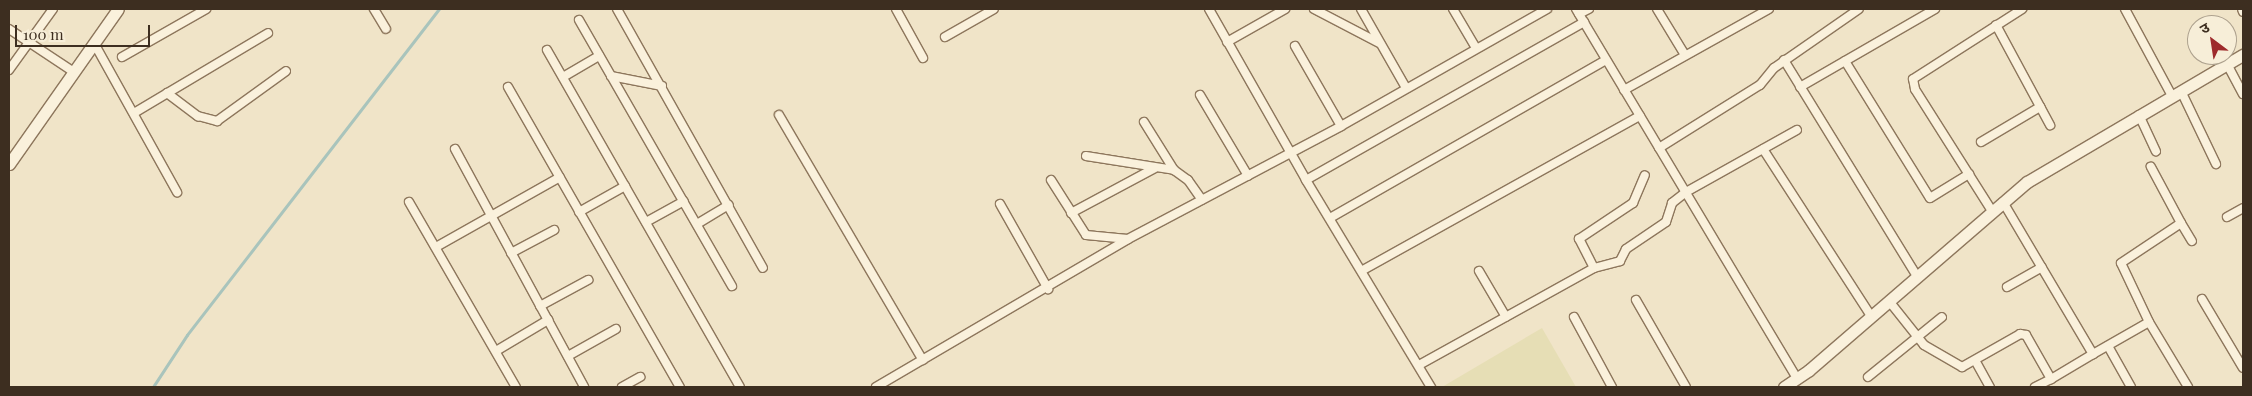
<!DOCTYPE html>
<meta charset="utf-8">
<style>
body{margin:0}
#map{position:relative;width:2252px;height:396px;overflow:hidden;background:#f0e4c8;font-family:"Playfair Display","Noto Sans Devanagari",serif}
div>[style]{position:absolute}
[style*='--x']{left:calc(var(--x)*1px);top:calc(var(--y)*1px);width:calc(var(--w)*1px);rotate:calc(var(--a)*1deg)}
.farmland>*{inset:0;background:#e6deb5}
.stream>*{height:2.5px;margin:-1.25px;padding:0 1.25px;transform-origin:1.25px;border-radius:1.25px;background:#a9c4bc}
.roads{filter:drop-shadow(1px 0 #8d765c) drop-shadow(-1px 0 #8d765c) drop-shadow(0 1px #8d765c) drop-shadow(0 -1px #8d765c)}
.street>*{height:8px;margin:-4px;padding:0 4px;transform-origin:4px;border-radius:4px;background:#faf1dc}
.secondary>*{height:11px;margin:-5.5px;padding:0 5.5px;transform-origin:5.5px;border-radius:5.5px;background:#faf1dc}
span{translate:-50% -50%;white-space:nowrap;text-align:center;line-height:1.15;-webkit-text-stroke:4px #f7eed8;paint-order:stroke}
.frame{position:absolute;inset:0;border:10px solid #3d2e20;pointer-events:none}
.north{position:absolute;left:2187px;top:15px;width:50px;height:50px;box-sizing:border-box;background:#f7eed8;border:1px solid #ada18e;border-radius:50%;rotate:329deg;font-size:14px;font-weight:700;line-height:20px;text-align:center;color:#3d2e20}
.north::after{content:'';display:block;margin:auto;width:18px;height:22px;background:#9e2a2b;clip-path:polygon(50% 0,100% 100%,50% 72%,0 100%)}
.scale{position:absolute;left:15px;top:25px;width:135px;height:22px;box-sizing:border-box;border:2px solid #3d2e20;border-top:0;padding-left:6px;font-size:15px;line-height:18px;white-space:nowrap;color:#3d2e20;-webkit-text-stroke:4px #f7eed8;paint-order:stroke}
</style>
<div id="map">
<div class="farmland">
<i style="clip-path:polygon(1542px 328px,1576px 387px,1442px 387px)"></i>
</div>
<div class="stream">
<i style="--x:153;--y:387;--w:62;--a:-56.8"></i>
<i style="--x:187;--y:335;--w:412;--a:-52.3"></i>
</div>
<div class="roads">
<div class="street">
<i style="--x:374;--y:9;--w:23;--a:59"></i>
<i style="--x:617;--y:9;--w:297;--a:60.6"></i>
<i style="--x:896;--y:9;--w:56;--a:61.1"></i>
<i style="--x:1209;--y:9;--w:197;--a:60.4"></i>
<i style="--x:1306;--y:180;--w:242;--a:58.9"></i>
<i style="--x:1314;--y:9;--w:73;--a:27.6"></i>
<i style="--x:1361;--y:9;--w:91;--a:60.3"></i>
<i style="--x:1453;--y:9;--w:45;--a:59.5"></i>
<i style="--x:1576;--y:9;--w:432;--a:59.1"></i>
<i style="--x:1657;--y:9;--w:54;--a:58.7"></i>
<i style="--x:2125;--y:9;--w:99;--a:61.6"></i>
<i style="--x:2242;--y:9;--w:3;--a:72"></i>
<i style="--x:1579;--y:14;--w:11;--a:-27"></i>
<i style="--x:579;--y:20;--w:307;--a:60.1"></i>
<i style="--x:1996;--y:25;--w:114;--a:61.6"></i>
<i style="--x:9;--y:29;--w:78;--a:33.5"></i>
<i style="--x:945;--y:37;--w:56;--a:-29.7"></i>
<i style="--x:1227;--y:42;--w:67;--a:-29.6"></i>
<i style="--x:94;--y:43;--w:171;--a:60.9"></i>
<i style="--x:1295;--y:46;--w:92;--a:60.1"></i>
<i style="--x:547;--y:50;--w:388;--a:60.2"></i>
<i style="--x:122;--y:57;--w:97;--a:-29.7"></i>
<i style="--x:1784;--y:60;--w:254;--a:58.4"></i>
<i style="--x:1845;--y:61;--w:161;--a:58.2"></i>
<i style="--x:1930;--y:198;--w:46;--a:-31.6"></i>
<i style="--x:2227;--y:64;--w:34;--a:62"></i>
<i style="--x:9;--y:70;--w:75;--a:-54.2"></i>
<i style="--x:611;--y:76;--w:52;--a:11.1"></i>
<i style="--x:563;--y:77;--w:42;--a:-30.3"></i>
<i style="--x:508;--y:87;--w:346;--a:60.2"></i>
<i style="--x:1800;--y:87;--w:156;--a:-30"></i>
<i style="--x:1624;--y:90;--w:166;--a:-29.2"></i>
<i style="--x:2181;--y:91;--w:81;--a:64.4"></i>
<i style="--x:167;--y:93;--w:39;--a:37"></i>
<i style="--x:198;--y:116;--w:20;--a:15"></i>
<i style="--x:217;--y:121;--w:85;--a:-35.9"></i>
<i style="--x:1200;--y:95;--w:94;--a:59.3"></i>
<i style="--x:134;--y:113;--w:156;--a:-30.8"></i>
<i style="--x:779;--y:115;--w:284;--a:59.6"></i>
<i style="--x:2139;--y:115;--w:40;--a:65"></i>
<i style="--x:1144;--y:122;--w:57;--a:58"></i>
<i style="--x:1981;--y:142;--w:69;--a:-30.7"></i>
<i style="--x:1659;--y:148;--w:119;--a:-32"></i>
<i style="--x:1760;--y:85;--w:22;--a:-51"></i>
<i style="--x:1774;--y:68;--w:103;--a:-34.8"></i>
<i style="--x:455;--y:149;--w:271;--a:61.5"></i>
<i style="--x:1763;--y:149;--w:199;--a:57.1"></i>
<i style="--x:1086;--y:156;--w:89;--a:9"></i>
<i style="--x:1174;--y:170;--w:17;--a:36"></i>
<i style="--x:1188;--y:180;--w:24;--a:55"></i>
<i style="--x:1051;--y:180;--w:65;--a:57.5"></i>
<i style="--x:1086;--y:235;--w:42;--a:5.4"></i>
<i style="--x:1306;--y:180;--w:320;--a:-29.6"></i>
<i style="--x:409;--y:202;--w:214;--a:60"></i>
<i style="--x:2003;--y:202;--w:177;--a:59.4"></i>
<i style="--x:2093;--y:354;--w:49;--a:149.2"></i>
<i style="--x:1000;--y:204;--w:98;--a:60.5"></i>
<i style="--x:1992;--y:211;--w:144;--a:-122.3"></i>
<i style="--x:1915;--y:89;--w:10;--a:-101"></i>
<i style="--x:1913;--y:79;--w:130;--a:-32.7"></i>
<i style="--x:579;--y:212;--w:53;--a:-29.5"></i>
<i style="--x:1071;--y:213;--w:95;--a:-28.2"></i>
<i style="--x:2227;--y:217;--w:18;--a:-29"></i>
<i style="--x:1330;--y:218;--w:318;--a:-29.8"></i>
<i style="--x:646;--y:222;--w:43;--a:-28.9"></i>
<i style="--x:2181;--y:223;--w:21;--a:59"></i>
<i style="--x:697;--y:224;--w:37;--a:-31"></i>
<i style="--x:436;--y:247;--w:142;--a:-29.4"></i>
<i style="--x:511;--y:253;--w:49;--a:-28.1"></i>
<i style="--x:1594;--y:268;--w:33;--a:-117"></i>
<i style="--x:1579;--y:239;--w:65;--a:-33.7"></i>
<i style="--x:1633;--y:203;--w:30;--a:-67"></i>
<i style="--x:1363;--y:270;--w:317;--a:-29.1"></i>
<i style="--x:1479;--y:271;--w:53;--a:59.6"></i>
<i style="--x:2007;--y:287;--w:40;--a:-29.7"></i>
<i style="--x:2202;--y:299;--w:80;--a:59.3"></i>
<i style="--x:1636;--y:300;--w:100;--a:60.1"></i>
<i style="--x:1889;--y:301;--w:56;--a:51.5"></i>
<i style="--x:1924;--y:345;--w:44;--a:30.1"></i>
<i style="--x:1962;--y:367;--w:67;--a:-29.6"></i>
<i style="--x:2020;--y:334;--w:6;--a:9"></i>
<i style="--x:2026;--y:335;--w:51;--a:60.4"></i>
<i style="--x:2051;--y:379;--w:18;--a:153"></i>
<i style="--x:540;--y:306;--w:55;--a:-28.4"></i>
<i style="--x:1574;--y:317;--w:80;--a:61.5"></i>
<i style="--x:2149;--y:322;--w:65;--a:-115.4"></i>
<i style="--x:2121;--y:263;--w:72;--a:-33.7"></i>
<i style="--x:2181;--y:223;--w:64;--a:-118.2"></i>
<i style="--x:2108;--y:346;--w:47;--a:60.7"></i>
<i style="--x:496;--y:351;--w:61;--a:-30.8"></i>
<i style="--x:2093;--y:354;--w:64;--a:-29.7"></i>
<i style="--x:2149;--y:322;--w:76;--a:59"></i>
<i style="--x:568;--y:356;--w:55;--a:-29.4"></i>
<i style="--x:1976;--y:362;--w:29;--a:61"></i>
<i style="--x:1419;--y:365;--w:200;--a:-29"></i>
<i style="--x:1594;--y:268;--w:27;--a:-15"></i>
<i style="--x:1620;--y:261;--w:13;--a:-63"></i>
<i style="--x:1626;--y:249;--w:48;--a:-34"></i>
<i style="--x:1666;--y:222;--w:20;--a:-72"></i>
<i style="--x:1672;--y:203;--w:18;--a:-38"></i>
<i style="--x:1686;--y:192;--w:127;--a:-29.2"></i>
<i style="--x:1868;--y:377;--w:95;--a:-39"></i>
<i style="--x:622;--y:387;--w:21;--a:-29"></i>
<i style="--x:876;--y:387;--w:292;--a:-30.4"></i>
<i style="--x:1128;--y:239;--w:241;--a:-27.9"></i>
<i style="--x:1341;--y:126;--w:237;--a:-29.6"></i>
</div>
<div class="secondary">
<i style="--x:9;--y:164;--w:189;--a:-54.9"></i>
<i style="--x:1784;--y:387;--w:30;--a:-34"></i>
<i style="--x:1809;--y:370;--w:288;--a:-40.8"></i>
<i style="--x:2027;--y:182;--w:251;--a:-30.5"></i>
</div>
</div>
<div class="frame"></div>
<div class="north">उ</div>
<div class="scale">100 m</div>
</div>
